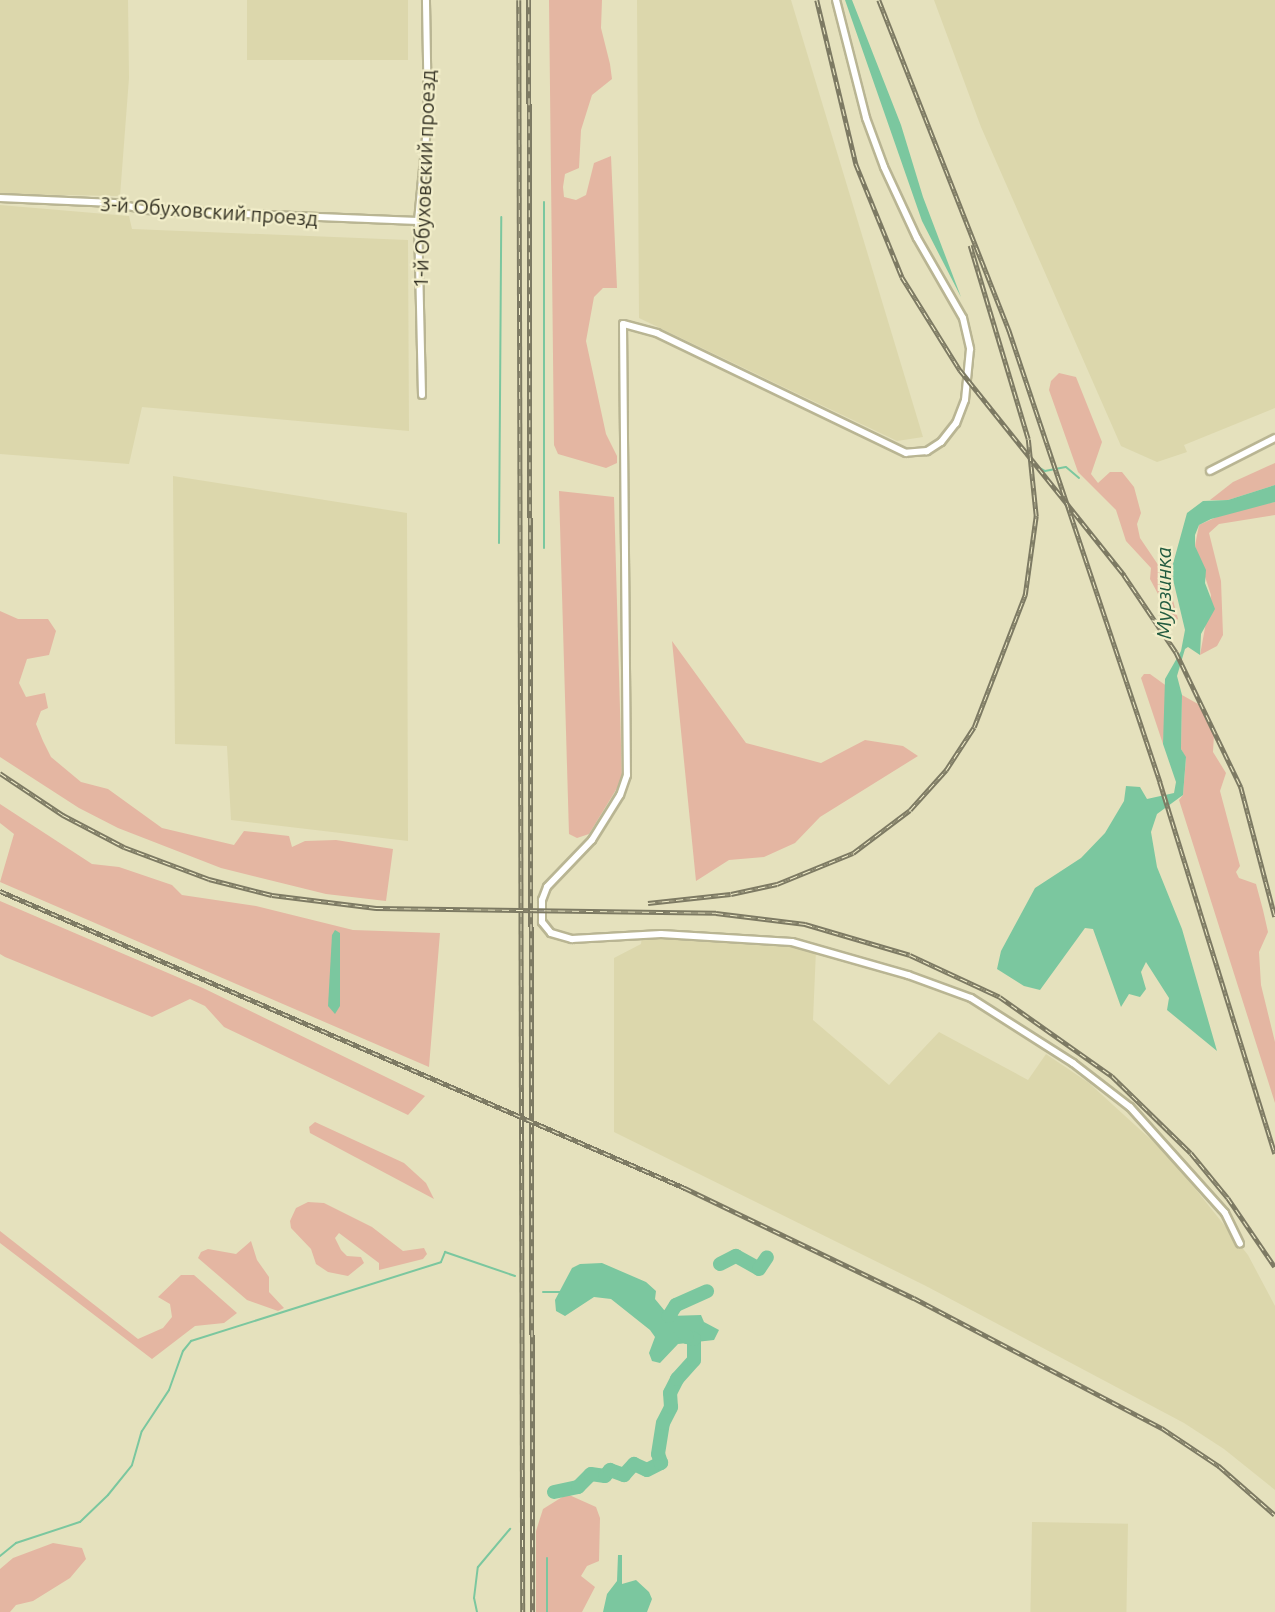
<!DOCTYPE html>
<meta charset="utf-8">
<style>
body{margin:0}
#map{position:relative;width:1275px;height:1612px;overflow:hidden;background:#e5e1bd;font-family:Ubuntu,sans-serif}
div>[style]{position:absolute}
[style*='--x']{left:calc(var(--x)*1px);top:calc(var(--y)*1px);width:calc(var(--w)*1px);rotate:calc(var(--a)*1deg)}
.built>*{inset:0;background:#dcd7ac;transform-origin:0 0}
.green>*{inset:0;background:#e4b6a2}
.water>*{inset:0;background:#7bc79f}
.stream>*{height:2px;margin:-1px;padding:0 1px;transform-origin:1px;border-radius:1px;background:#7bc79f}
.river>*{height:14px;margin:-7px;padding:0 7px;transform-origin:7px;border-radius:7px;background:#7bc79f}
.roads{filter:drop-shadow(2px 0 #b9b593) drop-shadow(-2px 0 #b9b593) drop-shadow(0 2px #b9b593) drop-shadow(0 -2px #b9b593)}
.street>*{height:6px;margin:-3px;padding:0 3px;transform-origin:3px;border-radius:3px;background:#fff}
.rail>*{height:4.5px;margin-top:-2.25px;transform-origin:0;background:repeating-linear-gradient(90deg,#f2eeca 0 7px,#7d7a63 0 14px);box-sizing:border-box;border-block:2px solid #7d7a63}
span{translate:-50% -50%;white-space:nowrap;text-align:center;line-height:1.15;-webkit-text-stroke:4.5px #f2eeca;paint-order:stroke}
.street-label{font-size:20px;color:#333123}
.water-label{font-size:21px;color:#225b40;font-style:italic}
</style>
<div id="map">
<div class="built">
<i style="clip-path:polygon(0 0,128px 0,129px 78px,120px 196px,0 194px)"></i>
<i style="left:247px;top:0;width:161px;height:60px"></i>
<i style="clip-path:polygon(637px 0,791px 0,923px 437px,897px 441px,639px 318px)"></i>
<i style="clip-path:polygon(934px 0,1275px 0,1275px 408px,1184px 445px,1187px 452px,1157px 462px,1121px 446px,981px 127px)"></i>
<i style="clip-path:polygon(0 205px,129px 216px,132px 229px,408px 240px,409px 431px,142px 407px,129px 464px,0 454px)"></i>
<i style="clip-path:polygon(173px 476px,407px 513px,408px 841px,231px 820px,227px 746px,175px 744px)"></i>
<i style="clip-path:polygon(642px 936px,791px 944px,816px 950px,813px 1020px,889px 1085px,939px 1032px,1028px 1080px,1046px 1054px,1089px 1083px,1170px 1157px,1248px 1255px,1275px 1306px,1275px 1490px,1224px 1449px,1184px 1423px,926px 1286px,614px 1132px,614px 958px,641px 944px)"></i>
<i style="left:1032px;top:1522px;width:96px;height:90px;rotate:1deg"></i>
</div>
<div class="green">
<i style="clip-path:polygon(549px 0,602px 0,601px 28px,610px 64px,612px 79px,592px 95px,581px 130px,579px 168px,565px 174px,563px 187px,564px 197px,576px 200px,586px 195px,594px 163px,611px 156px,617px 288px,603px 288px,594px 297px,586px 341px,606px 434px,617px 456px,617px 463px,606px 468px,558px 454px,554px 445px)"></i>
<i style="clip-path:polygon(1059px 373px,1076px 377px,1102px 442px,1091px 474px,1098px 483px,1110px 472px,1122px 472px,1134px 487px,1141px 513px,1137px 524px,1140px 538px,1167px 578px,1178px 619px,1173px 622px,1150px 579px,1151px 568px,1126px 541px,1116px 510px,1078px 472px,1049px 390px,1051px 381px)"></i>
<i style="clip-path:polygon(1275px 463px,1275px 485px,1228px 500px,1210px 500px,1233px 482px)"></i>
<i style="clip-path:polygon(559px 491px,614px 497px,622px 780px,589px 834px,577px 838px,569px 834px)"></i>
<i style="clip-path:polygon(1275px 502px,1275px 515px,1219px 524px,1209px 533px,1221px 581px,1223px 635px,1217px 646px,1200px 655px,1211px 595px,1195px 546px,1199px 525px,1230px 511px)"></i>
<i style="clip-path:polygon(0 611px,18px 619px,48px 619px,56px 631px,49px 655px,27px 659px,19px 683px,26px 697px,45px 693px,48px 708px,41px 711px,36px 724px,43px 741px,51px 757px,81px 782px,108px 789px,162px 828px,234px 845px,244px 831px,289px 836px,292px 847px,305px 841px,336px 840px,393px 849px,386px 901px,326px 894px,221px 868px,118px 828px,79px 808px,0 757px)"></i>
<i style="clip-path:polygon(672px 641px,746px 743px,821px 763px,865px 740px,903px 746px,918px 756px,820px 817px,795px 843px,764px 857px,729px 860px,696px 881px)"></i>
<i style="clip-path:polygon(1144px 674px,1150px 674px,1168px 687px,1163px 744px,1141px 678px)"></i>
<i style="clip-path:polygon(1182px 695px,1198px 704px,1214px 734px,1213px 752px,1226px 773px,1220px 791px,1240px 866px,1236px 872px,1239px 878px,1256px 884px,1263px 910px,1268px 932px,1259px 952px,1261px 985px,1275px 1042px,1275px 1103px,1179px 800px,1183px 795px,1186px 758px,1181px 749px)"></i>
<i style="clip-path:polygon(0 804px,92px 864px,119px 867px,172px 885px,182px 895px,256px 906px,353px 930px,440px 933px,429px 1067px,0 882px,14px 834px,0 823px)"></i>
<i style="clip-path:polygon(0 901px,203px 988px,425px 1096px,408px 1115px,224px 1027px,205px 1006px,190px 999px,152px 1017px,5px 957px,0 954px)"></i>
<i style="clip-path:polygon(315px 1122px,404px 1163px,426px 1183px,434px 1199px,310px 1133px,309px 1127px)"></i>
<i style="clip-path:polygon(308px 1202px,324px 1203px,372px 1227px,403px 1251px,424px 1248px,427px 1254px,423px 1259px,379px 1270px,379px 1263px,339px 1233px,335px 1238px,341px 1250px,347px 1256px,361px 1257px,364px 1263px,348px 1276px,328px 1272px,316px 1264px,311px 1249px,291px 1228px,290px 1221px,296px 1208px)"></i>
<i style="clip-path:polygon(0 1231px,138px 1339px,163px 1328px,172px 1317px,170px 1304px,158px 1297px,181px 1275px,194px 1275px,237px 1313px,224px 1323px,195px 1326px,152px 1359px,0 1243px)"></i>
<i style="clip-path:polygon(251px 1241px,257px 1260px,269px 1277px,269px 1292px,284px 1308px,278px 1311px,247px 1300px,198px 1258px,201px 1252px,208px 1249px,236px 1254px)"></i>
<i style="clip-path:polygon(567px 1494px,596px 1507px,600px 1518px,599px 1561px,587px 1566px,581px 1576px,595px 1587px,582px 1612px,536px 1612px,536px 1531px,543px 1509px)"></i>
<i style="clip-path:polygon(53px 1543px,82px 1548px,86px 1559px,70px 1578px,33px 1601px,16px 1605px,10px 1612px,0 1612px,0 1569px,13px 1558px)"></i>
</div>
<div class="water">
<i style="clip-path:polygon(845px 0,852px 0,901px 125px,923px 197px,961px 297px,922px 221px)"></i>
<i style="clip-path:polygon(1275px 485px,1275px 502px,1211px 519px,1199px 525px,1195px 535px,1195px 546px,1206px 570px,1205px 583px,1215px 609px,1201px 634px,1200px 655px,1188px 647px,1185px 649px,1177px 676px,1182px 695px,1181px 749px,1186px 757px,1183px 795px,1157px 814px,1151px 832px,1157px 867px,1182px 929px,1217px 1051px,1167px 1010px,1169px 998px,1146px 962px,1141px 972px,1146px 989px,1140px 997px,1129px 994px,1121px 1007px,1093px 929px,1085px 928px,1040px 990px,1024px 986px,997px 969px,1001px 951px,1035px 888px,1081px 858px,1105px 833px,1124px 801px,1126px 786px,1140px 787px,1147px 799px,1174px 793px,1176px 782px,1163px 744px,1165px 679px,1181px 651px,1185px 630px,1171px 571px,1187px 513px,1203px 501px,1228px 500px)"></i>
<i style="clip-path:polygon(335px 930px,340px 933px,340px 1006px,335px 1014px,328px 1006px,332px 935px)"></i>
<i style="clip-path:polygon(602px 1263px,646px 1282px,656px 1291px,655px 1299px,669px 1316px,701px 1315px,704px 1322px,719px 1330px,714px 1340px,678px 1344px,660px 1363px,652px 1361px,649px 1353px,655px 1337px,650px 1330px,611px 1299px,594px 1297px,565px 1316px,556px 1311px,555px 1300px,572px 1268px,580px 1264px)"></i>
<i style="clip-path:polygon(618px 1555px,622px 1555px,622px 1584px,636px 1580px,649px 1592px,652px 1599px,647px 1612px,603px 1612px,607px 1594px,617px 1581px)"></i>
</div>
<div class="stream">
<i style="--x:544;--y:202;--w:346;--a:90"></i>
<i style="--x:1040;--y:468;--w:6;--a:31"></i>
<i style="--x:1045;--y:471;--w:21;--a:-11"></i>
<i style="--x:1066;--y:467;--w:17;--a:40"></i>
<i style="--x:499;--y:543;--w:326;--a:-89.6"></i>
<i style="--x:543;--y:1292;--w:18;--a:0"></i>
<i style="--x:0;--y:1556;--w:21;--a:-39"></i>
<i style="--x:16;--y:1543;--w:67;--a:-18.2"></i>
<i style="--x:80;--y:1522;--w:39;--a:-44"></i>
<i style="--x:108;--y:1495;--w:38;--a:-51"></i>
<i style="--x:132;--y:1465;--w:35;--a:-74"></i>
<i style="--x:142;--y:1431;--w:49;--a:-56.6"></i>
<i style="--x:169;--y:1390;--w:41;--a:-70.3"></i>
<i style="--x:183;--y:1351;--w:13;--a:-51"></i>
<i style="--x:191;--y:1341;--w:262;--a:-17.5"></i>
<i style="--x:441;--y:1262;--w:11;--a:-68"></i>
<i style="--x:445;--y:1252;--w:74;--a:18.9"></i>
<i style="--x:477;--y:1612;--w:14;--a:-102"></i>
<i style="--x:474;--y:1598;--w:31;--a:-83"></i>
<i style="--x:478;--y:1567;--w:50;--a:-49.9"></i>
<i style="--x:547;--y:1612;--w:54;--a:-90"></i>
</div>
<div class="river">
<i style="--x:720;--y:1264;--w:18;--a:-27"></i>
<i style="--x:736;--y:1256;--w:26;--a:29"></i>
<i style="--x:759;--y:1269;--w:14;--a:-56"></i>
<i style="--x:554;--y:1492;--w:25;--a:-12"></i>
<i style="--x:578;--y:1487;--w:18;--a:-45"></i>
<i style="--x:591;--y:1474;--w:14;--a:8"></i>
<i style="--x:605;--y:1476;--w:8;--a:-50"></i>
<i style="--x:610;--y:1470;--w:15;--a:20"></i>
<i style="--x:624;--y:1475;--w:15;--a:-48"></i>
<i style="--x:634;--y:1464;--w:14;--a:25"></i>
<i style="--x:647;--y:1470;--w:16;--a:-27"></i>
<i style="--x:661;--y:1463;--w:9;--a:-108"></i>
<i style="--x:658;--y:1454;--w:31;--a:-81"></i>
<i style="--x:663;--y:1423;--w:18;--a:-63"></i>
<i style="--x:671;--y:1407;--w:14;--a:-94"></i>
<i style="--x:670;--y:1393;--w:16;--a:-63"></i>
<i style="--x:677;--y:1379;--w:25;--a:-48"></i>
<i style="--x:694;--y:1360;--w:21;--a:-90"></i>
<i style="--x:694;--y:1339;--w:7;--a:-164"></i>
<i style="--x:687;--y:1337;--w:28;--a:-131"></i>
<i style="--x:669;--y:1316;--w:13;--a:-58"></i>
<i style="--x:676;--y:1305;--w:34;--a:-24"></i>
</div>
<div class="roads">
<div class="street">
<i style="--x:836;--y:0;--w:122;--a:75.7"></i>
<i style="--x:866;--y:118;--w:52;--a:69.8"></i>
<i style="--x:884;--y:167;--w:78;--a:65.1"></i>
<i style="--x:917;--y:238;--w:92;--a:60.1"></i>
<i style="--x:963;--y:318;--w:32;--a:77"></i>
<i style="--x:970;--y:349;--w:51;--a:95.6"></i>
<i style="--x:965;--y:400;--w:25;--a:111"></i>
<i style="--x:956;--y:423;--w:24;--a:128"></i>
<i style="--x:941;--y:442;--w:17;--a:147"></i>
<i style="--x:927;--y:451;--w:21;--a:175"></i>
<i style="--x:906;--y:453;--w:276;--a:-154.3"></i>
<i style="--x:657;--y:333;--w:35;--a:-165"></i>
<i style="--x:623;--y:324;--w:451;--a:89.5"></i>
<i style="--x:627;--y:775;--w:21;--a:109"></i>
<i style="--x:620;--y:795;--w:53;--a:121.9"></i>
<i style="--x:592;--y:840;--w:65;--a:133.8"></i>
<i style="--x:547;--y:887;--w:14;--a:111"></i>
<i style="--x:542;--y:900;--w:22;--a:90"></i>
<i style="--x:542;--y:922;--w:14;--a:51"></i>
<i style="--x:551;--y:933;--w:22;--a:16"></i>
<i style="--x:572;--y:939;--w:89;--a:-3.2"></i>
<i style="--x:661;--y:934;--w:131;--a:3.5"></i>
<i style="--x:792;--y:942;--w:121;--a:15.9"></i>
<i style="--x:908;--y:975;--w:67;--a:20.1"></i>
<i style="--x:971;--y:998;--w:121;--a:32.5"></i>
<i style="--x:1073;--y:1063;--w:72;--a:37.7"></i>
<i style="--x:1130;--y:1107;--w:142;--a:48.1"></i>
<i style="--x:1225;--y:1213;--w:34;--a:64"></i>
<i style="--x:0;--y:198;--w:114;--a:2.5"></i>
<i style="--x:114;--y:203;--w:33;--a:12"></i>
<i style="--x:146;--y:210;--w:272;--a:2.3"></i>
<i style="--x:422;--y:395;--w:174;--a:-91.3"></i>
<i style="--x:418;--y:221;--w:104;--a:-84.5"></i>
<i style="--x:428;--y:117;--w:117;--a:-91"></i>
<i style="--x:1210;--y:471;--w:73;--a:-26.9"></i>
</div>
</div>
<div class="rail">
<i style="--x:519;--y:0;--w:1612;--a:89.86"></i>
<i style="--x:529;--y:0;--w:1612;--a:89.86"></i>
<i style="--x:817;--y:0;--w:169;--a:76.6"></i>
<i style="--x:856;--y:164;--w:122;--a:67.8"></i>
<i style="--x:902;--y:277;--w:110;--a:58.1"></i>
<i style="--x:960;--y:370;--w:263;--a:51.3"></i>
<i style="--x:1124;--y:575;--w:93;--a:56"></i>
<i style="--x:1176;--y:652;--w:150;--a:64.3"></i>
<i style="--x:1241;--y:787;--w:134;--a:75.3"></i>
<i style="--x:879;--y:0;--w:355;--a:68.5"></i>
<i style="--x:1009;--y:330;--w:477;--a:71.5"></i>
<i style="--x:1160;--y:782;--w:389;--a:72.8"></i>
<i style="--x:0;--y:773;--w:76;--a:33.7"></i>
<i style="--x:63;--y:815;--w:69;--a:27.7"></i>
<i style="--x:124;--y:847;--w:91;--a:20.6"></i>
<i style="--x:209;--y:879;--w:65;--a:14.3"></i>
<i style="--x:272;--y:895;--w:105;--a:7.1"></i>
<i style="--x:376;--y:908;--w:340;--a:0.8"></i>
<i style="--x:716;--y:913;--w:90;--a:7"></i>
<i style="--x:805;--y:924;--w:109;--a:16.4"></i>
<i style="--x:910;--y:955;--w:99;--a:25"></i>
<i style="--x:1000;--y:997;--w:137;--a:35.2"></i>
<i style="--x:1112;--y:1076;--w:110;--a:44.3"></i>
<i style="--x:1191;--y:1153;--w:58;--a:50.6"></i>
<i style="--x:1228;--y:1198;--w:83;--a:55.7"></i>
<i style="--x:0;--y:891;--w:747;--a:23.44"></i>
<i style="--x:685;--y:1188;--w:254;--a:25.7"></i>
<i style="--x:914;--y:1298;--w:280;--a:27.7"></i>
<i style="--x:1162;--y:1428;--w:69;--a:33.7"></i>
<i style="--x:1219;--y:1466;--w:74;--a:41.2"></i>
<i style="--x:648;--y:903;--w:83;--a:-6.2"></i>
<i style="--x:731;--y:894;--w:47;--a:-12.3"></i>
<i style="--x:777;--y:884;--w:82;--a:-22.2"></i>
<i style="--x:853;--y:853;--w:71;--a:-37"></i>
<i style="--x:910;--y:810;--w:54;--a:-48"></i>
<i style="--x:946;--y:770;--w:51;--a:-56.9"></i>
<i style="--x:974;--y:727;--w:142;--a:-68.9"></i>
<i style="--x:1025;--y:595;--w:80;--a:-82.1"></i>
<i style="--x:1036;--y:516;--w:77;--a:-95.9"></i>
<i style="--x:1028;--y:439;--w:202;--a:-106.7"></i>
</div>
<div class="street-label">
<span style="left:424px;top:179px;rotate:-88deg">1-й Обуховский проезд</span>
<span style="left:209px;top:211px;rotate:4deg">3-й Обуховский проезд</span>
</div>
<div class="water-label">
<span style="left:1163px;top:593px;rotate:-90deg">Мурзинка</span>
</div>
</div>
